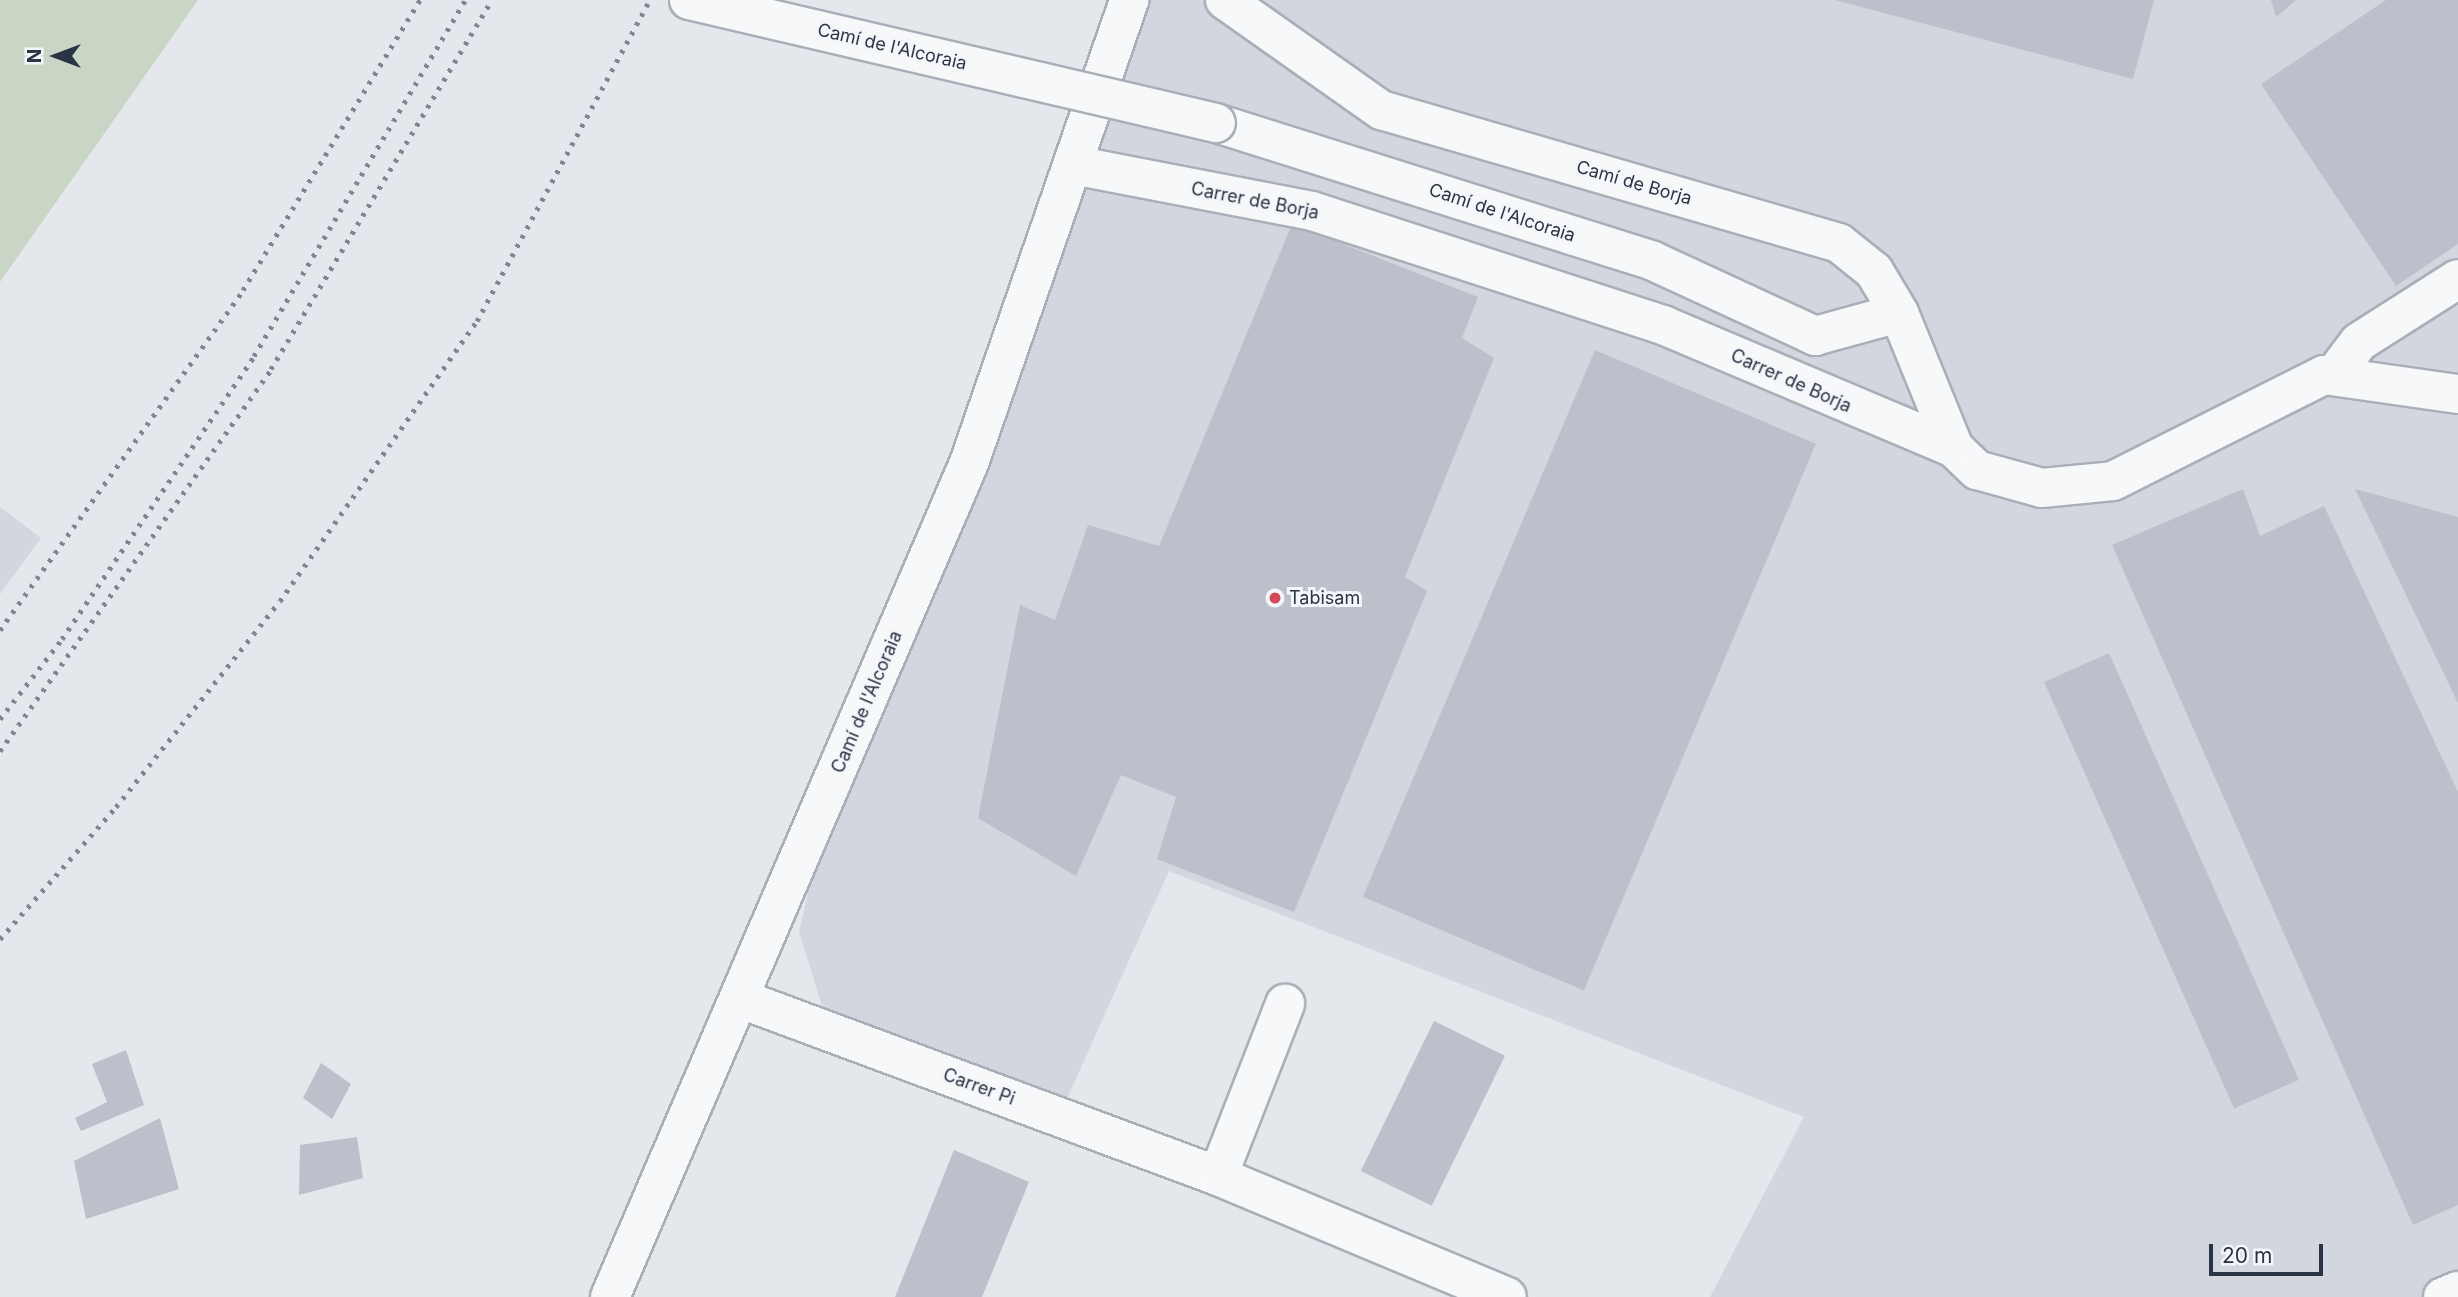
<!DOCTYPE html>
<meta charset="utf-8">
<style>
body{margin:0}
#map{position:relative;width:2458px;height:1297px;overflow:hidden;background:#e4e7ec;font-family:Inter,sans-serif}
div>[style]{position:absolute}
[style*='--x']{left:calc(var(--x)*1px);top:calc(var(--y)*1px);width:calc(var(--w)*1px);rotate:calc(var(--a)*1deg)}
.built>*{inset:0;background:#d2d6de}
.green>*{inset:0;background:#c9d6c5}
.building>*{inset:0;background:#bbc0ca;transform-origin:0 0}
.roads{filter:drop-shadow(2px 0 #a9aeb7) drop-shadow(-2px 0 #a9aeb7) drop-shadow(0 2px #a9aeb7) drop-shadow(0 -2px #a9aeb7)}
.minor>*{height:38px;margin:-19px;padding:0 19px;transform-origin:19px;border-radius:19px;background:#f7f8fa}
.rail>*{height:5px;margin-top:-2.5px;transform-origin:0;background:repeating-linear-gradient(90deg,#7d8696 0 3.5px,transparent 0 10.5px)}
.bridges{filter:drop-shadow(2px 0 #a9aeb7) drop-shadow(-2px 0 #a9aeb7) drop-shadow(0 2px #a9aeb7) drop-shadow(0 -2px #a9aeb7)}
.minor-bridge>*{height:38px;margin:-19px;padding:0 19px;transform-origin:19px;border-radius:19px;background:#f7f8fa}
.dots>*{width:19px;height:19px;translate:-50% -50%;box-sizing:border-box;border:4px solid #f4f6f9;border-radius:50%}
span{translate:-50% -50%;white-space:nowrap;text-align:center;line-height:1.15;-webkit-text-stroke:6px #f4f6f9;paint-order:stroke}
.street-label{font-size:18px;color:#2b3445}
.poi-label{font-size:18px;color:#2b3445}
.left{translate:0 -50%;text-align:left}
.north{position:absolute;left:21px;top:21px;width:70px;height:70px;-webkit-text-stroke:5px #f4f6f9;paint-order:stroke;rotate:270deg;font-size:19px;font-weight:700;line-height:28px;text-align:center;color:#2b3445}
.north::after{content:'';display:block;margin:auto;width:24px;height:32px;background:#2b3445;clip-path:polygon(50% 0,100% 100%,50% 72%,0 100%)}
.scale{position:absolute;left:2209px;top:1244px;width:114px;height:32px;box-sizing:border-box;border:4px solid #2b3445;border-top:0;padding-left:9px;font-size:21px;line-height:24px;white-space:nowrap;color:#2b3445;-webkit-text-stroke:5px #f4f6f9;paint-order:stroke}
</style>
<div id="map">
<div class="built">
<i style="clip-path:polygon(1130px 0,2458px 0,2458px 1297px,1710px 1297px,1804px 1117px,1169px 871px,1066px 1101px,830px 1031px,799px 932px,833px 783px)"></i>
<i style="clip-path:polygon(0 507px,41px 538px,0 594px)"></i>
</div>
<div class="green">
<i style="clip-path:polygon(0 0,198px 0,0 282px)"></i>
</div>
<div class="building">
<i style="clip-path:polygon(1835px 0,2154px 0,2133px 79px)"></i>
<i style="clip-path:polygon(2271px 0,2296px 0,2276px 17px)"></i>
<i style="clip-path:polygon(2386px 0,2458px 0,2458px 244px,2396px 286px,2261px 84px)"></i>
<i style="clip-path:polygon(1292px 224px,1478px 297px,1462px 338px,1494px 358px,1405px 577px,1427px 591px,1294px 912px,1157px 859px,1176px 797px,1121px 775px,1076px 876px,978px 818px,1020px 605px,1055px 620px,1088px 525px,1159px 546px)"></i>
<i style="left:1595px;top:350px;width:240px;height:594px;rotate:23deg"></i>
<i style="clip-path:polygon(2243px 489px,2260px 536px,2324px 506px,2458px 792px,2458px 1205px,2413px 1225px,2112px 545px)"></i>
<i style="clip-path:polygon(2355px 489px,2458px 517px,2458px 703px)"></i>
<i style="left:2109px;top:653px;width:467px;height:71px;rotate:66deg"></i>
<i style="left:1434px;top:1021px;width:79px;height:167px;rotate:26deg"></i>
<i style="clip-path:polygon(126px 1050px,144px 1105px,81px 1131px,75px 1118px,107px 1102px,92px 1064px)"></i>
<i style="clip-path:polygon(321px 1063px,351px 1084px,332px 1119px,303px 1098px)"></i>
<i style="clip-path:polygon(160px 1118px,179px 1189px,86px 1219px,74px 1161px)"></i>
<i style="clip-path:polygon(357px 1137px,363px 1178px,299px 1195px,300px 1145px)"></i>
<i style="clip-path:polygon(954px 1150px,1029px 1182px,982px 1297px,895px 1297px)"></i>
</div>
<div class="roads">
<div class="minor">
<i style="--x:1225;--y:0;--w:191;--a:35.2"></i>
<i style="--x:1381;--y:110;--w:477;--a:16.2"></i>
<i style="--x:1839;--y:243;--w:45;--a:38.7"></i>
<i style="--x:1874;--y:271;--w:49;--a:59.2"></i>
<i style="--x:1899;--y:313;--w:146;--a:67.8"></i>
<i style="--x:1954;--y:448;--w:32;--a:44"></i>
<i style="--x:1977;--y:470;--w:67;--a:15.5"></i>
<i style="--x:2042;--y:488;--w:71;--a:-5.6"></i>
<i style="--x:2113;--y:481;--w:236;--a:-26.7"></i>
<i style="--x:2324;--y:375;--w:135;--a:8.1"></i>
<i style="--x:1216;--y:123;--w:458;--a:17.5"></i>
<i style="--x:1653;--y:261;--w:179;--a:24.8"></i>
<i style="--x:1815;--y:336;--w:87;--a:-15.3"></i>
<i style="--x:1073;--y:165;--w:243;--a:10.9"></i>
<i style="--x:1312;--y:211;--w:371;--a:18"></i>
<i style="--x:1665;--y:326;--w:314;--a:22.9"></i>
<i style="--x:2334;--y:375;--w:41;--a:-52.9"></i>
<i style="--x:2359;--y:342;--w:117;--a:-32.5"></i>
<i style="--x:741;--y:999;--w:509;--a:20.36"></i>
<i style="--x:1218;--y:1176;--w:313;--a:22.7"></i>
<i style="--x:1218;--y:1176;--w:185;--a:-68.7"></i>
<i style="--x:610;--y:1297;--w:908;--a:-66.71"></i>
<i style="--x:969;--y:463;--w:490;--a:-70.9"></i>
<i style="--x:2443;--y:1297;--w:16;--a:-22"></i>
</div>
</div>
<div class="rail">
<i style="--x:0;--y:630;--w:418;--a:-54.4"></i>
<i style="--x:243;--y:290;--w:340;--a:-58.6"></i>
<i style="--x:0;--y:719;--w:101;--a:-52.2"></i>
<i style="--x:62;--y:639;--w:342;--a:-55.8"></i>
<i style="--x:254;--y:356;--w:414;--a:-59.3"></i>
<i style="--x:0;--y:751;--w:468;--a:-54.6"></i>
<i style="--x:271;--y:369;--w:430;--a:-59.1"></i>
<i style="--x:0;--y:939;--w:176;--a:-48.7"></i>
<i style="--x:116;--y:807;--w:263;--a:-51.5"></i>
<i style="--x:280;--y:601;--w:342;--a:-54.9"></i>
<i style="--x:477;--y:321;--w:365;--a:-61.7"></i>
</div>
<div class="bridges">
<div class="minor-bridge">
<i style="--x:689;--y:0;--w:541;--a:13.14"></i>
</div>
</div>
<div class="dots">
<i style="left:1275px;top:598px;background:#d1495b"></i>
</div>
<div class="street-label">
<span style="left:892px;top:47px;rotate:13deg">Camí de l'Alcoraia</span>
<span style="left:1634px;top:183px;rotate:16deg">Camí de Borja</span>
<span style="left:1255px;top:201px;rotate:11deg">Carrer de Borja</span>
<span style="left:1502px;top:213px;rotate:18deg">Camí de l'Alcoraia</span>
<span style="left:1791px;top:381px;rotate:24deg">Carrer de Borja</span>
<span style="left:867px;top:702px;rotate:-67deg">Camí de l'Alcoraia</span>
<span style="left:979px;top:1087px;rotate:20deg">Carrer Pi</span>
</div>
<div class="poi-label">
<span class="left" style="left:1289px;top:598px">Tabisam</span>
</div>
<div class="north">N</div>
<div class="scale">20 m</div>
</div>
